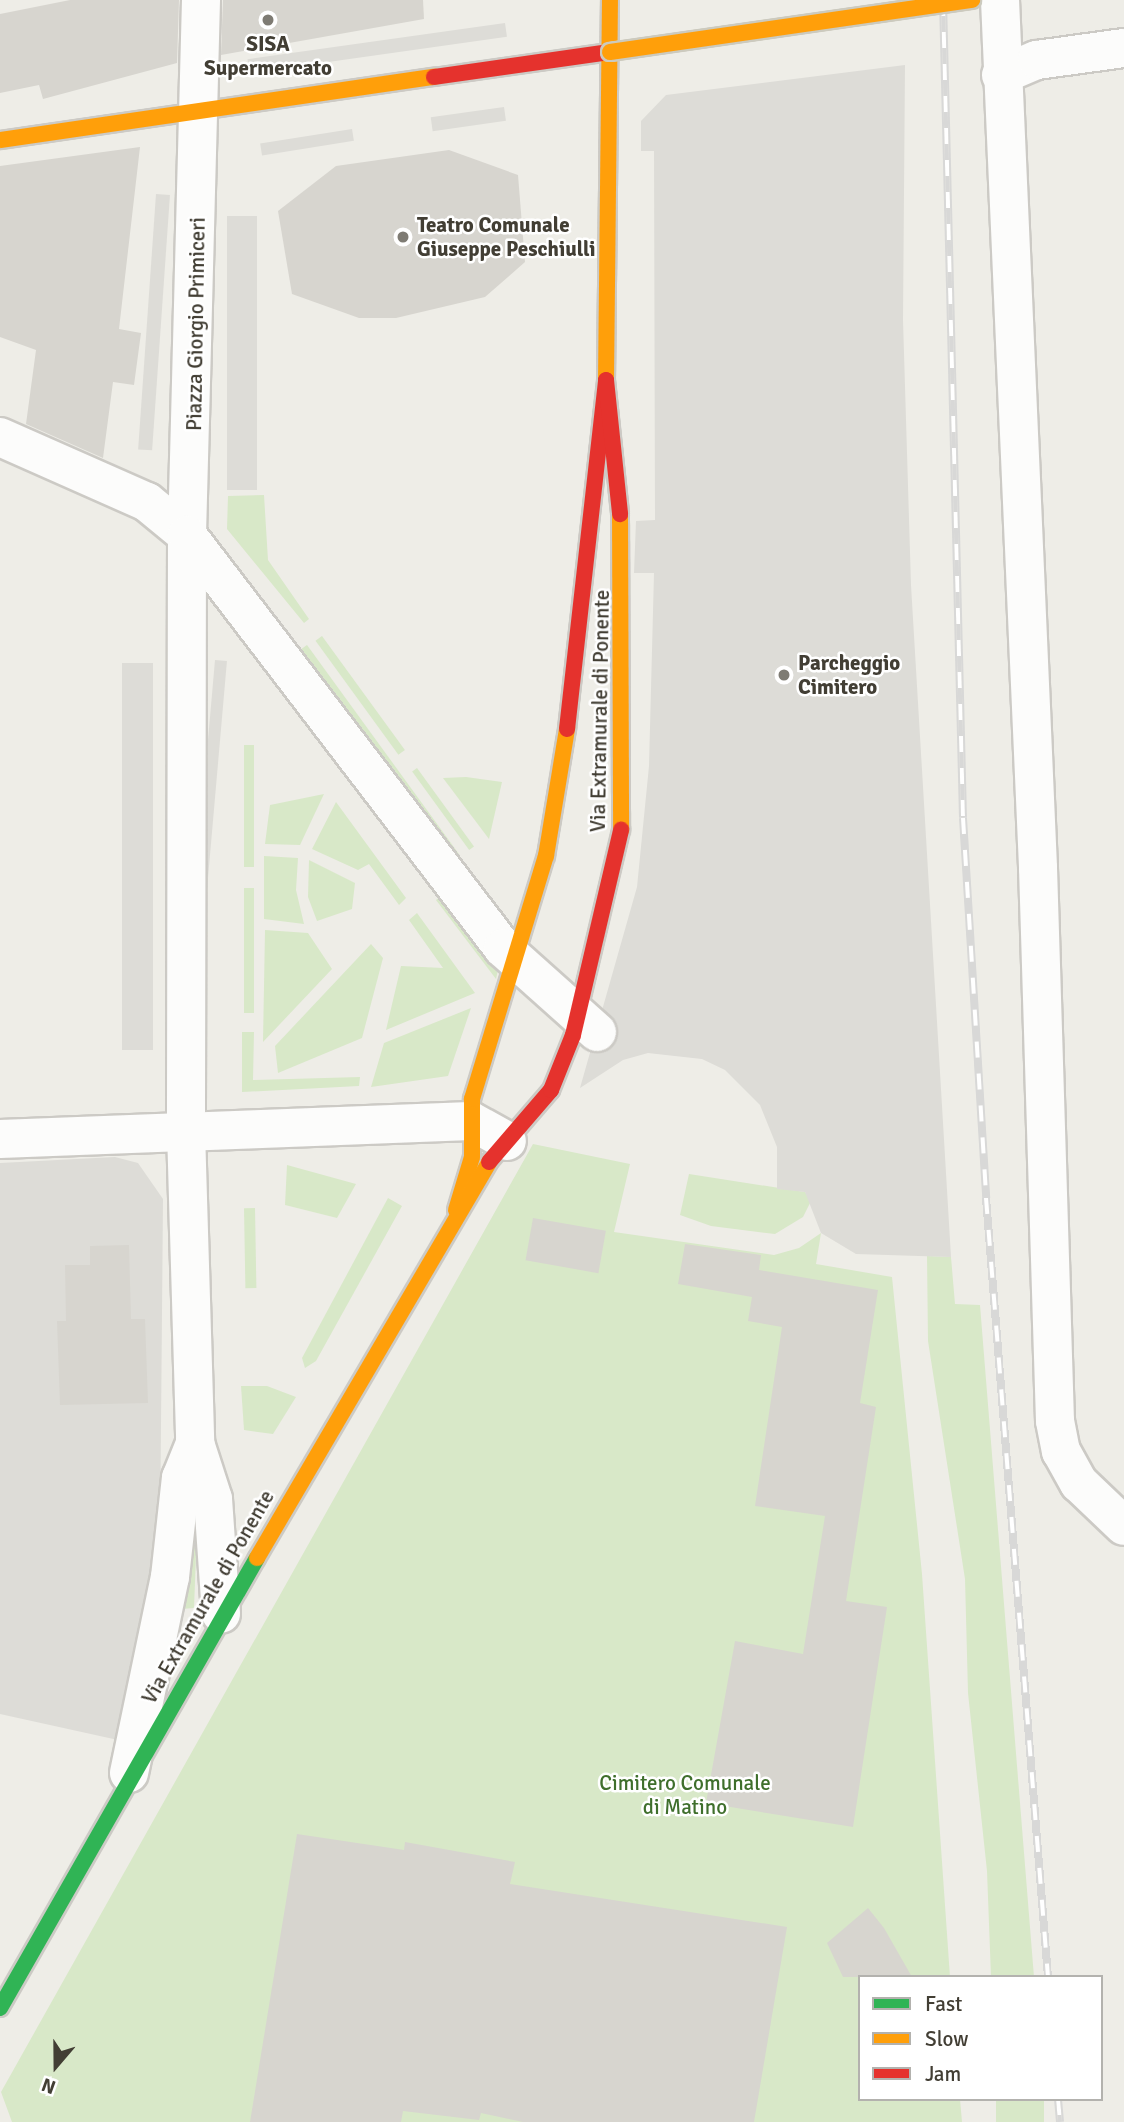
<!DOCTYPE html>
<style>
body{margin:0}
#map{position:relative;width:1124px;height:2122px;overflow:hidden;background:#eeede7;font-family:Signika,sans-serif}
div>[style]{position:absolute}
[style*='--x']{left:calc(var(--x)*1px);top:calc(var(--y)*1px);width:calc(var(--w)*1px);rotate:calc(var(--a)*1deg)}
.green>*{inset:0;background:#d8e8c8;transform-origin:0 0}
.parking>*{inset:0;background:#dddcd7;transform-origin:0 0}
.building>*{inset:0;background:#d7d5cf;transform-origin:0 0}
.roads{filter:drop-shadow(2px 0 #cccac5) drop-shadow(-2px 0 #cccac5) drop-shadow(0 2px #cccac5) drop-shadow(0 -2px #cccac5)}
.street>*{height:38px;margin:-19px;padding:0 19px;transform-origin:19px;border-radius:19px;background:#fcfcfb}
.fast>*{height:16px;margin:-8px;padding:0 8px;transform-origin:8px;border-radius:8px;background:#30b455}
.slow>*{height:16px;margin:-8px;padding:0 8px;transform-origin:8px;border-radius:8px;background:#ff9f0a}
.jam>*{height:16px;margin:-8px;padding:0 8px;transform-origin:8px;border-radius:8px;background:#e5322d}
.rail>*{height:8px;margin-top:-4px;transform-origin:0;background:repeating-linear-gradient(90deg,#fff 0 16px,#d8d8d7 0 32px);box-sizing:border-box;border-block:2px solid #d8d8d7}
.bridges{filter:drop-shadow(2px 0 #cccabe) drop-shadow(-2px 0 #cccabe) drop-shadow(0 2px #cccabe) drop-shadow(0 -2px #cccabe)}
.slow-bridge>*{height:16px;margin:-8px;padding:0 8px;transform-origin:8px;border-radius:8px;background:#ff9f0a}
.dots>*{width:19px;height:19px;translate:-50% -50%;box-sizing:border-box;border:4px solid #fff;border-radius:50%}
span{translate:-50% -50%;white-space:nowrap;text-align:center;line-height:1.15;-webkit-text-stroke:5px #fff;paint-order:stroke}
.poi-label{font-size:21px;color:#423e34;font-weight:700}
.left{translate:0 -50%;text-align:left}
.street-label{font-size:21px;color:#423e34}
.park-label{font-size:21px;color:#3f6f2c}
.legend{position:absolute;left:858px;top:1975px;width:245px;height:126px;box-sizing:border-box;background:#fff;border:2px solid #b3b2ae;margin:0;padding:9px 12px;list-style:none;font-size:21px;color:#423e34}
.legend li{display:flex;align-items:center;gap:14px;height:35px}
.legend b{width:35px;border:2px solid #b3b2ae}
.north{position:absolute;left:21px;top:2031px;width:70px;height:70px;-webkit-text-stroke:5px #fff;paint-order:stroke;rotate:200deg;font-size:19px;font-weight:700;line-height:28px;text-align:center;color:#423e34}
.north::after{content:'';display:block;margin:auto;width:24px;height:32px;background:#423e34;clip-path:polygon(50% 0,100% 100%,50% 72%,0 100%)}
</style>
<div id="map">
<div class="green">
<i style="clip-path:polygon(264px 495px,268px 560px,309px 619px,304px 623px,227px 529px,228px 496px)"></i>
<i style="left:322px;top:636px;width:141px;height:8px;rotate:54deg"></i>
<i style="left:307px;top:645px;width:260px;height:7px;rotate:54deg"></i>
<i style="left:244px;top:745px;width:10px;height:122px"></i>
<i style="left:417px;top:768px;width:97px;height:6px;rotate:54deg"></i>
<i style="clip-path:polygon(466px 777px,502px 782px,489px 839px,443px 778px)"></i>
<i style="clip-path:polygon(324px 794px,300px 845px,265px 844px,270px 805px)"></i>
<i style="clip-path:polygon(336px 802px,406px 898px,399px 905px,369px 864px,358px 870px,312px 849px)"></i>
<i style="clip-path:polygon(264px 856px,298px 858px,296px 890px,304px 924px,264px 919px)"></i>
<i style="clip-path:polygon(309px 860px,355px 883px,352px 909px,317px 921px,308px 897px)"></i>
<i style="left:244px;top:888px;width:10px;height:125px"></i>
<i style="clip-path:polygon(442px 895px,498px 970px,496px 979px,436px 900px)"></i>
<i style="clip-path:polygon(417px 913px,475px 993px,386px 1030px,401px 966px,443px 968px,409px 920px)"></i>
<i style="clip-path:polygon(265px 930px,308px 933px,332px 969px,263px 1042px)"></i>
<i style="clip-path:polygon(371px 944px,383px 958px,362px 1038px,278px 1073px,275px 1046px)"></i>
<i style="clip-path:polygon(471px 1008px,448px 1076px,371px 1087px,384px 1043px)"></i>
<i style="clip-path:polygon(242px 1032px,254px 1032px,253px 1080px,360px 1077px,359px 1086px,242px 1092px)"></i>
<i style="clip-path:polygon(533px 1144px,630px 1164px,614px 1232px,774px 1255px,799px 1248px,821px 1233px,816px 1264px,892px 1277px,922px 1574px,950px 1977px,860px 1977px,860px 2099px,960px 2099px,962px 2122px,12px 2122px,1px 2092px)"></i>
<i style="clip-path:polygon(287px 1165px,356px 1184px,337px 1218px,285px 1205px)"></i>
<i style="clip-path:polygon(689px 1174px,805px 1192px,811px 1201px,803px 1217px,775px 1234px,711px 1226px,680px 1215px)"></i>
<i style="clip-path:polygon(388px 1198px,402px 1206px,316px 1361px,305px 1368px,302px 1358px)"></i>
<i style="left:255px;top:1208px;width:80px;height:11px;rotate:89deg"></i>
<i style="clip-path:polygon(927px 1256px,951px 1257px,955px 1304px,980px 1305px,1034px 1977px,991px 1977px,987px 1871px,968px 1693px,965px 1579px,928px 1341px)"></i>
<i style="clip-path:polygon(241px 1386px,267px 1386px,296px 1397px,273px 1434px,244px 1430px)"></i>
<i style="clip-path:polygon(198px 1505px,194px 1608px,181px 1609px)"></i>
<i style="left:996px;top:2099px;width:48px;height:23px"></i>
</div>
<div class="parking">
<i style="left:505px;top:23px;width:14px;height:260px;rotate:82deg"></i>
<i style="clip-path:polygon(905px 65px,903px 320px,911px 585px,951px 1257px,856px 1254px,821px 1233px,805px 1192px,777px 1189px,777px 1147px,760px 1105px,725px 1070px,702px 1059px,648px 1053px,623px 1060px,580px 1088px,637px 887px,649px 766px,654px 573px,634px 573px,636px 521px,655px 520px,654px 151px,641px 151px,641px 121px,666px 95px)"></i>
<i style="left:504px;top:107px;width:14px;height:74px;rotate:82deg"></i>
<i style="left:352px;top:129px;width:12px;height:93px;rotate:81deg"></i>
<i style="left:156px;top:194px;width:14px;height:256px;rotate:4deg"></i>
<i style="left:257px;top:216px;width:274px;height:30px;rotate:90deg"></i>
<i style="left:215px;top:660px;width:12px;height:404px;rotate:5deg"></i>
<i style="left:153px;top:663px;width:387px;height:31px;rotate:90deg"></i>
<i style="clip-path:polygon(115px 1157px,138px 1163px,163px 1199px,160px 1540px,118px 1740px,0 1714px,0 1163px)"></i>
</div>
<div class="building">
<i style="clip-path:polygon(70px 0,179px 0,177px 63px,43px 99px,39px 85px,0 93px,0 14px)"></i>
<i style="clip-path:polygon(223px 0,423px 0,424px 19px,221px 55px)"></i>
<i style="clip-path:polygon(140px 147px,119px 329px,141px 333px,134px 385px,113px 382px,103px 458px,26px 424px,36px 350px,0 337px,0 166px)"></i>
<i style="clip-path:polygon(449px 150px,518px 175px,525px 262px,485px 297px,396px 318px,359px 318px,292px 294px,278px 211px,336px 166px)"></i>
<i style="left:533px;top:1218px;width:74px;height:43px;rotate:10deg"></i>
<i style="clip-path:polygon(685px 1244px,761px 1255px,759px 1270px,878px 1290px,860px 1403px,876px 1407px,846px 1601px,887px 1607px,853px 1827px,706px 1803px,735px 1641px,803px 1654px,825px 1516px,755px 1506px,782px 1327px,748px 1321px,752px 1297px,678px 1284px)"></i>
<i style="clip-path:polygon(129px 1245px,131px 1319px,145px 1319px,148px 1403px,60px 1405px,57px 1321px,66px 1321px,65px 1265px,90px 1265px,90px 1246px)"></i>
<i style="clip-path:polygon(297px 1834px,404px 1850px,405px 1842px,515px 1862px,510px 1884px,787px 1927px,754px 2122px,523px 2122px,481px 2113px,479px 2120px,403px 2111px,401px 2122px,250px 2122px)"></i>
<i style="clip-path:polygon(868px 1908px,884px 1928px,912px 1977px,843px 1977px,827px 1943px)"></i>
</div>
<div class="roads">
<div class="street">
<i style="--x:201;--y:0;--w:535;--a:91.5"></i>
<i style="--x:187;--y:535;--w:596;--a:90.1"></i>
<i style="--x:186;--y:1131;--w:312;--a:88.3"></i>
<i style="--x:195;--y:1443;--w:59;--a:72.2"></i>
<i style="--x:213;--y:1499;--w:115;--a:86"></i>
<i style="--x:1000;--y:0;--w:869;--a:87.49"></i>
<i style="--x:1038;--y:868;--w:553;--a:88.24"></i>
<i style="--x:1055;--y:1421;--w:31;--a:79"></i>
<i style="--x:1061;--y:1451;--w:37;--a:61"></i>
<i style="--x:1079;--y:1483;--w:62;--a:43.7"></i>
<i style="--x:1001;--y:75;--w:39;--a:-23"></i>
<i style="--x:1037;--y:60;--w:88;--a:-7.9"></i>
<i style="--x:0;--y:437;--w:161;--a:23.9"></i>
<i style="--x:147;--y:502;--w:52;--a:39.5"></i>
<i style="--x:187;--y:535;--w:520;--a:52.58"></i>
<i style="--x:503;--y:948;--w:126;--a:41.8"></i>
<i style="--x:0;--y:1139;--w:471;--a:-2.2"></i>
<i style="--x:471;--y:1121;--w:41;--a:29.1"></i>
<i style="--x:129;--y:1773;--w:200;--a:-78.2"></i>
<i style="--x:170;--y:1577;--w:100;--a:-83.7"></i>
<i style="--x:181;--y:1478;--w:38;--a:-68"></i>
</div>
<div class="fast">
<i style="--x:0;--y:2008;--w:518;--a:-60.27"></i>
</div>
<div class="slow">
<i style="--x:0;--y:140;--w:439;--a:-8.3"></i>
<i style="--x:606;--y:380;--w:380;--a:-89.4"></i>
<i style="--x:620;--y:514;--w:316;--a:89.8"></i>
<i style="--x:456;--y:1210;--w:55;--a:-73.2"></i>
<i style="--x:472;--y:1157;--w:58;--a:-90"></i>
<i style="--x:472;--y:1099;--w:254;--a:-73.1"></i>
<i style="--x:546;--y:856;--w:129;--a:-80.6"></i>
<i style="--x:257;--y:1558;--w:459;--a:-59.6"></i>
</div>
<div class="jam">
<i style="--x:434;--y:77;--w:178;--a:-8.1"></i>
<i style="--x:567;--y:729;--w:351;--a:-83.6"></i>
<i style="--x:606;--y:380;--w:135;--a:84"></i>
<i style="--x:489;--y:1162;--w:95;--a:-49.3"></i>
<i style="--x:551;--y:1090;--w:59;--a:-68.2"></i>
<i style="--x:573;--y:1035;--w:211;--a:-76.8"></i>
</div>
</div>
<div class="rail">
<i style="--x:943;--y:0;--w:818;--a:88.6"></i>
<i style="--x:963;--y:818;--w:381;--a:86.5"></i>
<i style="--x:986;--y:1198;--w:781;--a:85.45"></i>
<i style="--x:1058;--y:2099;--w:23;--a:85"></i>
</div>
<div class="bridges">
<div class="slow-bridge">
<i style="--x:610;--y:52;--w:366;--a:-8.2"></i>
</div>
</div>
<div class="dots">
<i style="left:268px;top:20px;background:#7e7b73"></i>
<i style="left:403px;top:237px;background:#7e7b73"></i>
<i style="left:784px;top:675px;background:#7e7b73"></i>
</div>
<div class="poi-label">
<span style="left:268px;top:56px">SISA<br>Supermercato</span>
<span class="left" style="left:417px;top:237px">Teatro Comunale<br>Giuseppe Peschiulli</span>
<span class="left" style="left:798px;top:675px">Parcheggio<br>Cimitero</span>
</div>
<div class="street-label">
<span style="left:196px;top:324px;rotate:-89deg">Piazza Giorgio Primiceri</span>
<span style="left:600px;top:711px;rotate:-89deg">Via Extramurale di Ponente</span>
<span style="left:208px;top:1597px;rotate:-60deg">Via Extramurale di Ponente</span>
</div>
<div class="park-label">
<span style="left:685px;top:1795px">Cimitero Comunale<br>di Matino</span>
</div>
<ul class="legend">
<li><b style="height:9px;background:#30b455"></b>Fast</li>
<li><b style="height:9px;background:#ff9f0a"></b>Slow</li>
<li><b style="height:9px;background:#e5322d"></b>Jam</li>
</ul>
<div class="north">N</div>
</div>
